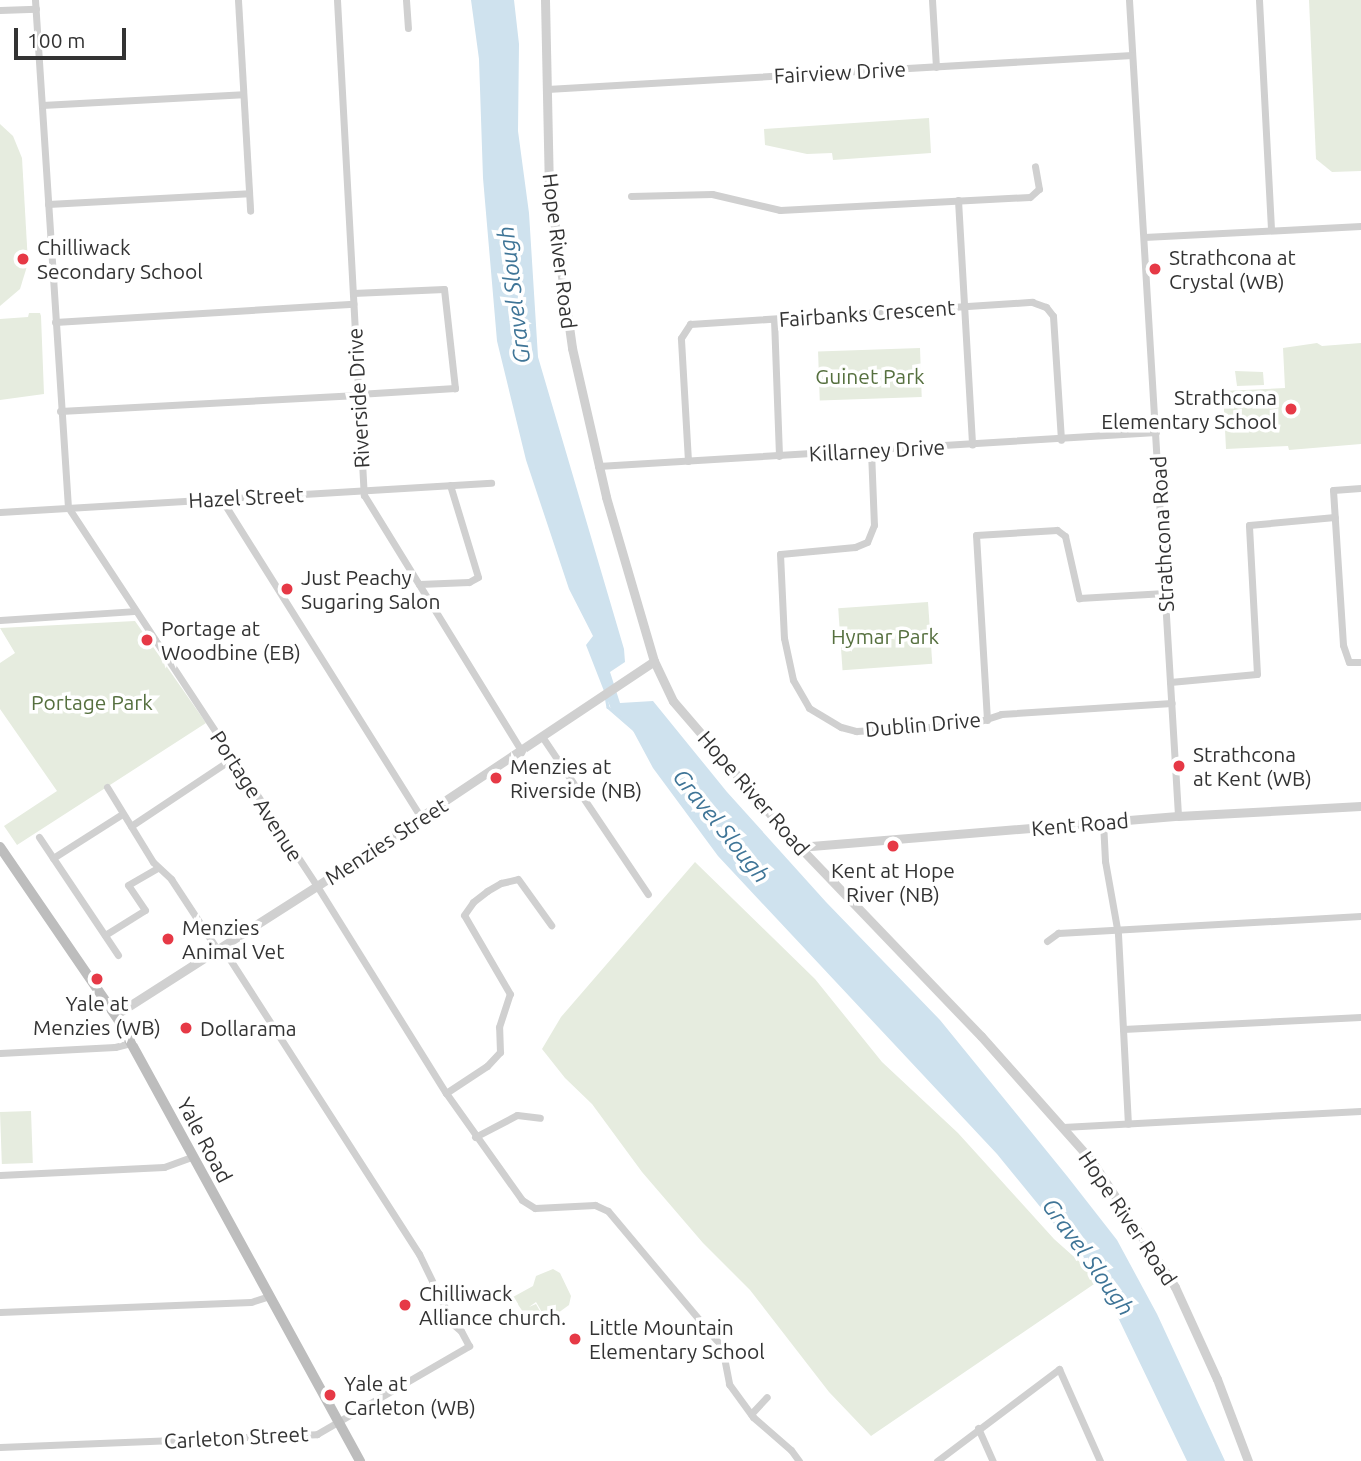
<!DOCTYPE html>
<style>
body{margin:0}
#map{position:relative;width:1361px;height:1461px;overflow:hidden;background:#fff;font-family:Ubuntu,sans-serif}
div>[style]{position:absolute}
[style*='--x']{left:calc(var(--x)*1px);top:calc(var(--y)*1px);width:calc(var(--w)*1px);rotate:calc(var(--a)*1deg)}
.green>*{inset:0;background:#e6ecdf;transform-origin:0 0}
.water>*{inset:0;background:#cfe2ee}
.stream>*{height:2.5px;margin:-1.25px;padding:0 1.25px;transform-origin:1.25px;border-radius:1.25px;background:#cfe2ee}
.minor>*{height:7px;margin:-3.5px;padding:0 3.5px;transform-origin:3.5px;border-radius:3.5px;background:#d0d0d0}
.tertiary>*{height:9px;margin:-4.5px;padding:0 4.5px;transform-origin:4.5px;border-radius:4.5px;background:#d0d0d0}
.secondary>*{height:10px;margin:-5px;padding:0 5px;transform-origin:5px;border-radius:5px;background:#bdbdbd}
.dots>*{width:19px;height:19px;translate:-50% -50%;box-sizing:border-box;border:4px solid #fff;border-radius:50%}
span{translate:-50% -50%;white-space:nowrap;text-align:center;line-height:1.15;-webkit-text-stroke:7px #fff;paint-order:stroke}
.street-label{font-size:21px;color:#333}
.poi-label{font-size:21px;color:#333}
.left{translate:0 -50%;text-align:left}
.right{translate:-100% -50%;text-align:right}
.park-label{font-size:21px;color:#56703f}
.water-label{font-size:23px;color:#3f7597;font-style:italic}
.scale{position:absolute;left:14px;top:28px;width:112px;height:32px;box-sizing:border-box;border:4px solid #333;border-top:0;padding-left:9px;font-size:21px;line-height:24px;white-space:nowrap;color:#333;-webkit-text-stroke:5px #fff;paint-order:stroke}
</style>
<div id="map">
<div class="green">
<i style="clip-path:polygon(1309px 0,1361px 0,1361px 171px,1332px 172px,1316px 159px)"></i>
<i style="clip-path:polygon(929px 118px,931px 153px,833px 160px,832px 153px,807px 154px,765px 145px,764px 129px)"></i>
<i style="clip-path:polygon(0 124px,13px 136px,22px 158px,28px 263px,20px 289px,0 306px)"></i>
<i style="clip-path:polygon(29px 313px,40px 313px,41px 316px,44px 394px,0 400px,0 319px,28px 317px)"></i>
<i style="clip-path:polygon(1317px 343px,1322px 346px,1361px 343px,1361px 444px,1289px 450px,1288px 446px,1226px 449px,1223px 391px,1285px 388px,1283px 348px)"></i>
<i style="left:920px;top:348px;width:49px;height:102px;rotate:88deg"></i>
<i style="clip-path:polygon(1235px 371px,1263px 372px,1264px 385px,1237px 386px)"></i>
<i style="left:928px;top:602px;width:62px;height:90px;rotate:86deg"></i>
<i style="clip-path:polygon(135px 621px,206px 723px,17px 845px,4px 826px,57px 791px,0 709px,0 663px,15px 653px,0 628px)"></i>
<i style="clip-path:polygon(695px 862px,815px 979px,882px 1062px,958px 1133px,1054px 1239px,1100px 1280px,871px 1436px,829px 1392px,750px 1290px,703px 1243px,642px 1172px,592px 1104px,565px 1078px,542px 1049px,561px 1017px)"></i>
<i style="left:31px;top:1111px;width:52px;height:31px;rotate:88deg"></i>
<i style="clip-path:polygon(553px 1269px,560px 1273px,571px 1296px,569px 1305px,547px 1321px,536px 1302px,529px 1307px,536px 1304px,545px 1320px,533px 1327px,513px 1297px,533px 1286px,536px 1276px)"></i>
</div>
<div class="water">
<i style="clip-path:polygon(471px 0,514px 0,519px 44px,518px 131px,529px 213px,538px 357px,624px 649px,625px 662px,610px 672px,620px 703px,653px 701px,727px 792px,826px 902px,940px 1020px,1067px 1176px,1117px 1240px,1157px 1314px,1225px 1461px,1187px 1461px,1100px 1280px,997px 1154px,718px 856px,653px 768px,631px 727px,611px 709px,586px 645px,593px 636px,569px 589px,526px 460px,497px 341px,483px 178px,479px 59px)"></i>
</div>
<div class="stream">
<i style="--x:606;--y:696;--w:11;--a:80"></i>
<i style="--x:608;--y:707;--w:35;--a:41"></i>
</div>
<div class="minor">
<i style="--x:35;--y:0;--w:508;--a:86.28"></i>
<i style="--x:68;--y:507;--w:453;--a:56.7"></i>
<i style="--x:317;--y:886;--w:244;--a:58.1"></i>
<i style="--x:446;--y:1093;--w:131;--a:54.6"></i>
<i style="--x:522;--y:1200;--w:15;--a:32"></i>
<i style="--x:535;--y:1208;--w:60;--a:-2.9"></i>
<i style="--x:595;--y:1205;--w:14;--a:25"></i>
<i style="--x:608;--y:1211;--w:177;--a:50"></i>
<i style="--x:722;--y:1347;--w:38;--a:79"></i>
<i style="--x:729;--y:1384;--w:41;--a:54"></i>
<i style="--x:753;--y:1417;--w:50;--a:41"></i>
<i style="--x:791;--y:1450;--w:14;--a:54"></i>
<i style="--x:238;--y:0;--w:211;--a:86.7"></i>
<i style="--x:337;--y:0;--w:496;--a:86.9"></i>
<i style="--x:364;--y:495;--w:302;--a:58.4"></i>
<i style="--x:406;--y:0;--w:28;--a:86"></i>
<i style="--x:932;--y:0;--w:67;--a:86.6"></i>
<i style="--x:1129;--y:0;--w:817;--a:86.56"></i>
<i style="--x:1259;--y:0;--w:230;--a:87"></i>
<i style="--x:0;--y:10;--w:36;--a:-2"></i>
<i style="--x:547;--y:89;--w:586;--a:-3.33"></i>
<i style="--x:42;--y:105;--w:201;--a:-3.1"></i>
<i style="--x:631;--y:196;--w:81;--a:-1.4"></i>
<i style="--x:712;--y:194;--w:70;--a:13.2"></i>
<i style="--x:780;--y:210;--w:250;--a:-3"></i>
<i style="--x:1030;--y:197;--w:12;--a:-42"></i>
<i style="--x:1039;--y:189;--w:23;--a:-100"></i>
<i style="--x:958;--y:200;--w:245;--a:86.7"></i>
<i style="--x:48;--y:204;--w:201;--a:-3.1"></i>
<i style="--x:1144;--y:237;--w:217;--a:-2.9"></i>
<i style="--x:353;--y:293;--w:91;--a:-2.5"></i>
<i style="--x:444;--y:289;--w:100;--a:83.7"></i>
<i style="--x:455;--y:388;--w:97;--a:176.5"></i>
<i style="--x:774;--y:319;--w:137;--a:87.9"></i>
<i style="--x:55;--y:322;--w:299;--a:-3.5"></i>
<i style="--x:60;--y:411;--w:298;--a:-3.1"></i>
<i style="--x:871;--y:451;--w:74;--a:87.7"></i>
<i style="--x:874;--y:525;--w:18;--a:112"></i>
<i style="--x:867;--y:542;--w:13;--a:157"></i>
<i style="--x:855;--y:547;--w:75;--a:174.7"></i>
<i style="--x:780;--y:554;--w:84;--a:87.3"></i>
<i style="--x:784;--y:638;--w:43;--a:77.9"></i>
<i style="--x:793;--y:680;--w:32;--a:60"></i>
<i style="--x:809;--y:708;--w:37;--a:31"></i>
<i style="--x:841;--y:727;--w:16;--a:15"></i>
<i style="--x:856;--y:731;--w:112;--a:-3.1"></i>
<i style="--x:968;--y:725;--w:35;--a:-18"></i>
<i style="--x:1001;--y:714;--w:171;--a:-3.7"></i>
<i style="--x:688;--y:461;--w:123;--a:-93.3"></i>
<i style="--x:681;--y:338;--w:17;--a:-57"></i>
<i style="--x:690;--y:324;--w:343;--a:-3.7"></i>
<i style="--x:1032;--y:302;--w:15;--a:20"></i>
<i style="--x:1046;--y:307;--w:11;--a:52"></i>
<i style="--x:1053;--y:316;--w:124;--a:86.3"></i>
<i style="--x:598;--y:466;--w:559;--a:-3.49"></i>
<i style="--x:1361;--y:488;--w:28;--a:176"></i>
<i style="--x:1333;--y:490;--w:155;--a:86.3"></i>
<i style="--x:1343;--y:645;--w:18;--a:71"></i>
<i style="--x:1349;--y:662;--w:12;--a:0"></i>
<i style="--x:220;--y:497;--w:379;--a:57.9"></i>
<i style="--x:0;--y:512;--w:492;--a:-3.4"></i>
<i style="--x:419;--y:584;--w:50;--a:-2.3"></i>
<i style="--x:469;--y:582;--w:10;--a:-29"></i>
<i style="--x:478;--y:577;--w:96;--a:-106.9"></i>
<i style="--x:0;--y:620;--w:134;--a:-3.8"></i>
<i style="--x:1170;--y:682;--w:87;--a:-5.3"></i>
<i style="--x:1257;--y:674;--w:149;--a:-93.1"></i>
<i style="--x:1249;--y:525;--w:86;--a:-5.3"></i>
<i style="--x:987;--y:720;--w:185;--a:-93.4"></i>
<i style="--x:976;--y:535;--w:81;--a:-3.5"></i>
<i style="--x:1057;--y:530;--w:10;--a:37"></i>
<i style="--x:1065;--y:536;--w:64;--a:77.3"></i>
<i style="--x:1079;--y:598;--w:86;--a:-3.3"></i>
<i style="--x:543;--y:738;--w:188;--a:56.1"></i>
<i style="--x:107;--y:787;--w:88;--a:58.5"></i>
<i style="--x:153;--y:862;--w:25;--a:43"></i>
<i style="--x:171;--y:879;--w:84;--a:56.7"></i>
<i style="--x:1103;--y:822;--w:39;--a:87"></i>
<i style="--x:1105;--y:861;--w:74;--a:79.9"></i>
<i style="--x:1118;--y:934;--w:190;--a:87"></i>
<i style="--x:131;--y:826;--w:123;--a:-33.7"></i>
<i style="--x:39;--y:837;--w:142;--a:56.2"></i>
<i style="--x:53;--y:858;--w:82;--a:-32.5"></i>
<i style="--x:105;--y:935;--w:47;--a:-32"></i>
<i style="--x:145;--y:910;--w:30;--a:-124"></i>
<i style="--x:128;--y:885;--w:34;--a:-30"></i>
<i style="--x:1047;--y:941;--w:14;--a:-36"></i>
<i style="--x:1058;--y:933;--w:303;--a:-3.2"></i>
<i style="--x:1123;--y:1029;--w:238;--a:-2.9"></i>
<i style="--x:0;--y:1053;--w:115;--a:-3"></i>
<i style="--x:115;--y:1047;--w:16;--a:-14"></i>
<i style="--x:446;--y:1093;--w:49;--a:-33.4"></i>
<i style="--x:487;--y:1066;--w:19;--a:-47"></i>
<i style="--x:500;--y:1052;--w:25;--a:-92"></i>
<i style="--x:499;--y:1027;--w:35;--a:-72"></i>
<i style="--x:510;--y:994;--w:91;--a:-120.2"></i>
<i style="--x:464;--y:915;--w:16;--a:-55"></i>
<i style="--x:473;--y:902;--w:18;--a:-38"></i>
<i style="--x:487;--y:891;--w:16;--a:-30"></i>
<i style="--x:501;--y:883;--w:17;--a:-13"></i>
<i style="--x:518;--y:879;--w:57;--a:54.3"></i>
<i style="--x:1063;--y:1127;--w:298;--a:-3.1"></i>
<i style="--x:475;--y:1137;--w:47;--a:-27.6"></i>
<i style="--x:517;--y:1115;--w:23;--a:7"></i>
<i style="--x:0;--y:1175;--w:164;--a:-2.8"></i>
<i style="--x:164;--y:1167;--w:30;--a:-20"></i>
<i style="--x:0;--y:1312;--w:251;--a:-2.3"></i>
<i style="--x:251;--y:1302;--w:19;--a:-18"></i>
<i style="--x:751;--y:1414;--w:23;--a:-47"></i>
<i style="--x:978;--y:1428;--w:36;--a:66"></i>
<i style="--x:0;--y:1447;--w:317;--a:-2.3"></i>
<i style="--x:317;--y:1434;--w:176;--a:-30.1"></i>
<i style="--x:469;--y:1346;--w:17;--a:-118"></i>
<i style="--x:461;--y:1331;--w:11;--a:-139"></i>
<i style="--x:453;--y:1324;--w:78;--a:-115.9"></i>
<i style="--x:419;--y:1254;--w:365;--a:-122.7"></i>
<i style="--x:937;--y:1461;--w:153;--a:-37"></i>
<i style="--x:1059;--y:1369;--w:101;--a:66"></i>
</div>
<div class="tertiary">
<i style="--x:545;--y:0;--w:184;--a:88.8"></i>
<i style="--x:549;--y:184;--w:166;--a:82"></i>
<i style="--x:572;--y:348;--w:153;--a:77.1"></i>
<i style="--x:606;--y:497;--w:171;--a:73.7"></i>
<i style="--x:654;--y:661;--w:44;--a:64.6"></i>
<i style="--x:673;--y:701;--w:179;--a:49.3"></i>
<i style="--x:790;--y:837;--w:276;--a:46.2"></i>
<i style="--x:981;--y:1036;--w:166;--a:48.4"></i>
<i style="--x:1091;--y:1160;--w:152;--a:56.5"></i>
<i style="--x:1175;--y:1287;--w:101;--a:65.5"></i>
<i style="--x:1217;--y:1379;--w:88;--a:69.3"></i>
<i style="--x:799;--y:847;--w:380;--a:-4.7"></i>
<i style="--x:1178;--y:816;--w:183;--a:-3.1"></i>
<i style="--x:115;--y:1015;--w:240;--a:-32.6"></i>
<i style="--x:317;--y:886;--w:405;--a:-33.7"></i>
</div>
<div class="secondary">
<i style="--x:0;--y:847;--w:211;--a:55.6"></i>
<i style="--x:119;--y:1021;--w:502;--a:61.29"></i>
</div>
<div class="dots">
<i style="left:23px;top:259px;background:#e63946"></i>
<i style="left:1155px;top:269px;background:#e63946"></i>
<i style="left:1291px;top:409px;background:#e63946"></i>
<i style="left:287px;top:589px;background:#e63946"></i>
<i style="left:147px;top:640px;background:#e63946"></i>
<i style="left:1179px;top:766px;background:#e63946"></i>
<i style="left:496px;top:778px;background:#e63946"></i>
<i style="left:893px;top:846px;background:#e63946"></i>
<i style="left:168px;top:939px;background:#e63946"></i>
<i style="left:97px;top:979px;background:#e63946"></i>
<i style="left:186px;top:1028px;background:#e63946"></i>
<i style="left:405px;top:1305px;background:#e63946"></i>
<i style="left:575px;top:1339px;background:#e63946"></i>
<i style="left:330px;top:1395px;background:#e63946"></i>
</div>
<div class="street-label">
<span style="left:840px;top:72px;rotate:-3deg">Fairview Drive</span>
<span style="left:560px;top:251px;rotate:83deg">Hope River Road</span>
<span style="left:867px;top:313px;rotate:-4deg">Fairbanks Crescent</span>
<span style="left:358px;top:398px;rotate:-93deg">Riverside Drive</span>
<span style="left:877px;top:450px;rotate:-3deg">Killarney Drive</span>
<span style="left:246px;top:497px;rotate:-3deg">Hazel Street</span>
<span style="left:1162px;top:534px;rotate:-93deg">Strathcona Road</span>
<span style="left:923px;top:724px;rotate:-5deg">Dublin Drive</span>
<span style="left:754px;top:793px;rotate:49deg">Hope River Road</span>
<span style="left:257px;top:796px;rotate:57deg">Portage Avenue</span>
<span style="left:1080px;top:824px;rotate:-5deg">Kent Road</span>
<span style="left:386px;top:841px;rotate:-33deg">Menzies Street</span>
<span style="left:205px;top:1140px;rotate:62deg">Yale Road</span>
<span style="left:1128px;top:1218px;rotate:56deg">Hope River Road</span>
<span style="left:236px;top:1437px;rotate:-3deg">Carleton Street</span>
</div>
<div class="poi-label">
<span class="left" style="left:37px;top:259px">Chilliwack<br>Secondary School</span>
<span class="left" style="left:1169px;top:269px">Strathcona at<br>Crystal (WB)</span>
<span class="right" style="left:1277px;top:409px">Strathcona<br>Elementary School</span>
<span class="left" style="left:301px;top:589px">Just Peachy<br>Sugaring Salon</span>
<span class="left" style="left:161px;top:640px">Portage at<br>Woodbine (EB)</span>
<span class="left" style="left:1193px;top:766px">Strathcona<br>at Kent (WB)</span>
<span class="left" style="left:510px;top:778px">Menzies at<br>Riverside (NB)</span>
<span style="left:893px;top:882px">Kent at Hope<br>River (NB)</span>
<span class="left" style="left:182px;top:939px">Menzies<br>Animal Vet</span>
<span style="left:97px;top:1015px">Yale at<br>Menzies (WB)</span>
<span class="left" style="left:200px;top:1028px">Dollarama</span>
<span class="left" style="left:419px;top:1305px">Chilliwack<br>Alliance church.</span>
<span class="left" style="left:589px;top:1339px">Little Mountain<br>Elementary School</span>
<span class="left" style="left:344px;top:1395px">Yale at<br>Carleton (WB)</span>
</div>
<div class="park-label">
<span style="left:870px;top:376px">Guinet Park</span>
<span style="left:885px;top:636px">Hymar Park</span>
<span style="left:92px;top:702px">Portage Park</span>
</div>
<div class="water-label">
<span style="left:514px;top:295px;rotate:-97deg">Gravel Slough</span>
<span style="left:721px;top:826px;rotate:51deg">Gravel Slough</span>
<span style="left:1088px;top:1257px;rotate:54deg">Gravel Slough</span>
</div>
<div class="scale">100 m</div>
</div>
